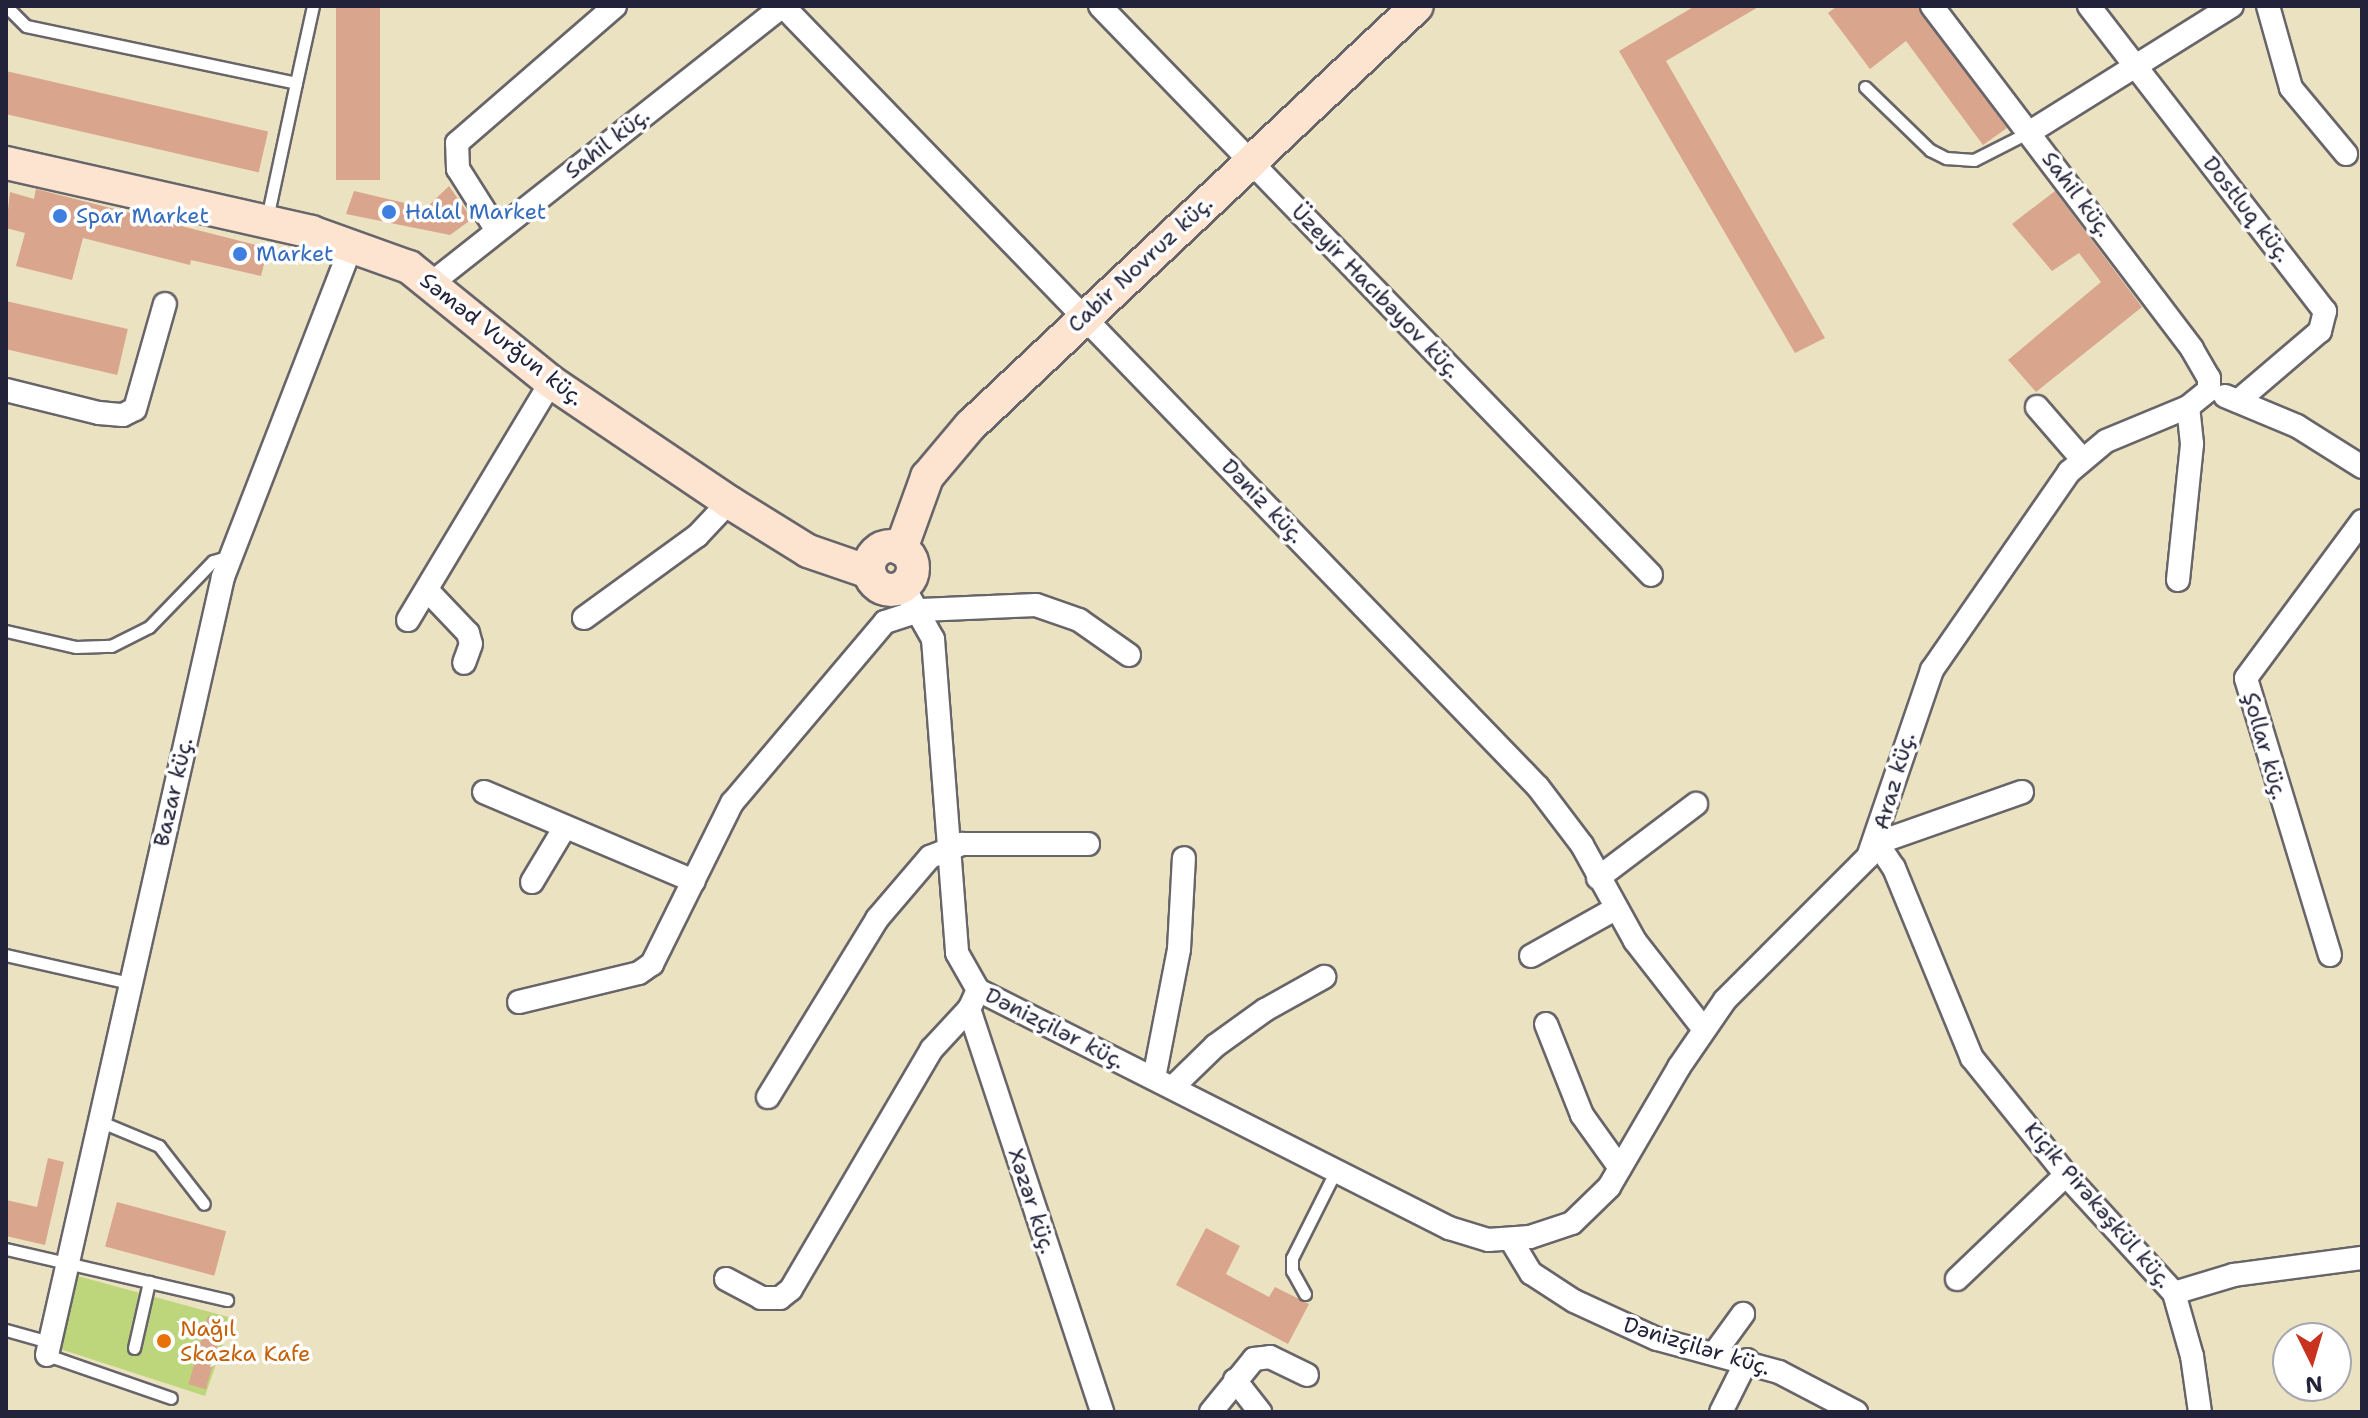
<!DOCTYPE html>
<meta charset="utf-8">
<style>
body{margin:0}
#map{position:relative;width:2368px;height:1418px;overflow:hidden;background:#ebe2c1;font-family:"Shantell Sans",sans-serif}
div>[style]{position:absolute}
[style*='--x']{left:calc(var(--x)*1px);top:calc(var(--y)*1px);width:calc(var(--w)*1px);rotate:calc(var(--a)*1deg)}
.green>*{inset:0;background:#bed67b}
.building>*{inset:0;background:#d9a58d;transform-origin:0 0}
.roads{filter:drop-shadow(2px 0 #68656a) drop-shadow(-2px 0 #68656a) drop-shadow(0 2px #68656a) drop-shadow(0 -2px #68656a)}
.lane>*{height:11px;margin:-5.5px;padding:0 5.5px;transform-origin:5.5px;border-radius:5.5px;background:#fff}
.street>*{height:22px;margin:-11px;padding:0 11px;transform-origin:11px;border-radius:11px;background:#fff}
.secondary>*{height:32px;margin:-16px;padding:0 16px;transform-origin:16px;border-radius:16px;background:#fde4d1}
.secondary>.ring{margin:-16px;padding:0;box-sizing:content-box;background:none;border:32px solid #fde4d1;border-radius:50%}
.dots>*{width:22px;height:22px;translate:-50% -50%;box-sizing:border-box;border:4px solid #fff;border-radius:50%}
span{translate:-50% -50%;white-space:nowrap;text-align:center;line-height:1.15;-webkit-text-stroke:7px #fff;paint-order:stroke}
.street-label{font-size:22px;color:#22223b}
.shop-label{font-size:22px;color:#366cbe}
.left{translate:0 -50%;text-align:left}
.food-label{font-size:22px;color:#c56008}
.frame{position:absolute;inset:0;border:8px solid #22223b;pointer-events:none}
.north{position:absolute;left:2272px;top:1322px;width:80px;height:80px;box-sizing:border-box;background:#fff;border:2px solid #a7a7b1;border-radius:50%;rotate:175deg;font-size:22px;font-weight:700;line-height:32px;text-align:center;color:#22223b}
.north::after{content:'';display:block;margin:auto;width:28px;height:36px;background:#c8321e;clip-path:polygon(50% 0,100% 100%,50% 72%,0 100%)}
</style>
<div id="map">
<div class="green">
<i style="clip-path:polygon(74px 1275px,232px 1318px,205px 1396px,60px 1349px)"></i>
</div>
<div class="building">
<i style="left:336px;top:6px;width:44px;height:174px"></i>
<i style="clip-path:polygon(1695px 6px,1760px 6px,1666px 61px,1825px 338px,1795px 353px,1619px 51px)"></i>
<i style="clip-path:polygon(1837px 6px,1918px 6px,2007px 128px,1983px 145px,1906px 41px,1870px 69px,1828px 13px)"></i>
<i style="left:6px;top:71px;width:269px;height:42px;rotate:13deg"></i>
<i style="clip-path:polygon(449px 186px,472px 219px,450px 235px,346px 214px,354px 191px,426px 208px)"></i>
<i style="clip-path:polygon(36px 189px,268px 248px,261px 276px,191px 260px,190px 265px,83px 238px,72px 280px,16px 266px,25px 233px,6px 228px,10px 192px,34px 199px)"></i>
<i style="clip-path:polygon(2055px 191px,2142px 307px,2036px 392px,2008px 360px,2101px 282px,2079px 253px,2052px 271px,2012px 224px)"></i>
<i style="left:6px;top:301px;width:125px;height:47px;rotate:13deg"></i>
<i style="clip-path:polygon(48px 1158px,64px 1162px,45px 1245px,6px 1236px,6px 1200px,37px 1207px)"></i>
<i style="left:117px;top:1202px;width:113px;height:46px;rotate:15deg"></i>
<i style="clip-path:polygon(1206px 1228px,1240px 1246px,1226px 1274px,1269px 1297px,1275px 1287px,1309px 1304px,1288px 1344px,1176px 1285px)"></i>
<i style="left:208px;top:1316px;width:18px;height:71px;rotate:16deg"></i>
</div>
<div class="roads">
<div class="lane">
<i style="--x:6;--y:6;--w:28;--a:45"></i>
<i style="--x:26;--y:26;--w:276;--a:11.9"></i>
<i style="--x:296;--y:83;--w:138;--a:102.1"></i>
<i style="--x:296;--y:83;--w:79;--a:-77.6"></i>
<i style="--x:1865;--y:87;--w:91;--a:44.1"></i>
<i style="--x:1930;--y:150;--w:18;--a:27"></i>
<i style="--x:1946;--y:158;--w:28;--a:4"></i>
<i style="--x:1974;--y:160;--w:62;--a:-27"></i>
<i style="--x:6;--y:631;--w:72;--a:12.9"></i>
<i style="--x:76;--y:647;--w:35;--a:-2"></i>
<i style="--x:111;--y:646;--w:42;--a:-26.6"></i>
<i style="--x:149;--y:627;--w:92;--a:-45.9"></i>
<i style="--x:213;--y:561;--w:18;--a:-16"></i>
<i style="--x:6;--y:955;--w:126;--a:12.8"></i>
<i style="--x:99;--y:1121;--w:65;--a:22.6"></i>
<i style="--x:159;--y:1146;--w:73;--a:52.2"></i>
<i style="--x:6;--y:1249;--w:227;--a:13"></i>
<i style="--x:1305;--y:1294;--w:26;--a:-119"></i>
<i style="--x:1292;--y:1271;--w:13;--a:-90"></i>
<i style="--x:1292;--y:1258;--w:101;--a:-63.4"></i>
<i style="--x:6;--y:1330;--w:45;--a:15.6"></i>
<i style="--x:134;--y:1348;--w:68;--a:-77.2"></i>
<i style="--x:47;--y:1355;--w:131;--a:19.1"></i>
</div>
<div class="street">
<i style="--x:783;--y:6;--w:1086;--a:45.97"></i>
<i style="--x:1538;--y:787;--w:73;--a:52.8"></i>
<i style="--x:1582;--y:845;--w:110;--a:61.1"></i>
<i style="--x:1635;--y:941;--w:110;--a:52"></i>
<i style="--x:1100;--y:6;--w:792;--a:45.92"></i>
<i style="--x:1932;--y:6;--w:430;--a:52.8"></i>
<i style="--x:2192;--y:349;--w:34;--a:60"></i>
<i style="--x:2209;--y:378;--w:12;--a:90"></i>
<i style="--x:2089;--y:6;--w:386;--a:52.3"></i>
<i style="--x:2325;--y:311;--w:21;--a:104"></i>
<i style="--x:2320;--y:331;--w:108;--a:139.5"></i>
<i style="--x:2268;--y:6;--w:85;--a:74.3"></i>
<i style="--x:2291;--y:88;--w:86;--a:50.2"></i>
<i style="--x:2030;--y:132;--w:238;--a:-32"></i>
<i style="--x:496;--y:229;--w:71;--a:-122.3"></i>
<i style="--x:458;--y:169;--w:26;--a:-92"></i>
<i style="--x:457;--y:143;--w:209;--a:-40.9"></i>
<i style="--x:433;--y:282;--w:446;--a:-38.3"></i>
<i style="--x:6;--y:390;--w:96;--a:13.9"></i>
<i style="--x:99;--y:413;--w:24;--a:5"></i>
<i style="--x:123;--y:415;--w:13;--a:-27"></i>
<i style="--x:135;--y:409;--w:109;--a:-74.1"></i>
<i style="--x:2225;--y:396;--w:78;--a:22.6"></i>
<i style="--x:2297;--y:426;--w:77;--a:32.2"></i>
<i style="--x:2037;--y:407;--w:69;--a:49.1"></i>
<i style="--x:2178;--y:580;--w:137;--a:-84.1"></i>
<i style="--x:2192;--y:444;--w:37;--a:-96"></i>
<i style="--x:903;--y:586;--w:61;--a:60.5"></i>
<i style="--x:933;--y:639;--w:315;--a:85.6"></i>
<i style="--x:957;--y:953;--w:43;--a:60.4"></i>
<i style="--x:978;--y:990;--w:528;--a:26.81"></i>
<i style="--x:1449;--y:1228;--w:41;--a:17.1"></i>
<i style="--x:1488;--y:1240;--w:42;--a:-4.1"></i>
<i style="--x:1530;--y:1237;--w:44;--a:-18.4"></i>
<i style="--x:1572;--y:1223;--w:52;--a:-44.2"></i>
<i style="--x:1609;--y:1187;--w:139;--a:-59.7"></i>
<i style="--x:1679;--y:1067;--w:81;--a:-55.5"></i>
<i style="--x:1725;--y:1000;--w:202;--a:-45"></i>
<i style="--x:1868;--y:857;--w:198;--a:-71.1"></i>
<i style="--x:1932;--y:670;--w:241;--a:-55.3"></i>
<i style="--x:2069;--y:472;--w:48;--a:-40"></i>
<i style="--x:2106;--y:441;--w:89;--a:-22.5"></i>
<i style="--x:2188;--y:407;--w:27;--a:-39"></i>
<i style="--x:427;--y:590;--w:59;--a:46.4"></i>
<i style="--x:468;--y:633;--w:11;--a:75"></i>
<i style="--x:471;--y:644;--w:20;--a:110"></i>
<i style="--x:584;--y:618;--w:140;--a:-36"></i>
<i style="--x:697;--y:536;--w:47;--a:-46.7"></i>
<i style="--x:408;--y:620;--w:278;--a:-59"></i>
<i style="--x:484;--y:792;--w:228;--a:23"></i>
<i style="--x:2022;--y:792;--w:154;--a:160.6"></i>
<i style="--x:1877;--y:843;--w:30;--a:56"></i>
<i style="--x:1894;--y:868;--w:205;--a:67.7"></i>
<i style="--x:1972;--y:1058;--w:150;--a:51.2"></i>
<i style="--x:2066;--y:1175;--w:160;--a:47.5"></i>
<i style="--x:2174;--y:1293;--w:66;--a:74.1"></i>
<i style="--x:2192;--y:1356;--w:57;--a:81.9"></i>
<i style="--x:1598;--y:878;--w:123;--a:-37.1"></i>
<i style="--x:532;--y:882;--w:64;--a:-59"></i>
<i style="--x:2330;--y:955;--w:289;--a:-106.9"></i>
<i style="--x:2246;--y:678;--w:195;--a:-53.5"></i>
<i style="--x:1531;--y:956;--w:96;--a:-29.2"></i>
<i style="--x:978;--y:990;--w:21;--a:115"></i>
<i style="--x:969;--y:1009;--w:424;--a:71.7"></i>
<i style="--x:519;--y:1002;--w:123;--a:-13.6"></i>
<i style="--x:639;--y:973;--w:16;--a:-35"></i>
<i style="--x:652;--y:964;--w:180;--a:-63.6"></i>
<i style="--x:732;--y:803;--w:237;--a:-49.8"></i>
<i style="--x:885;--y:622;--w:38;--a:-18"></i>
<i style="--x:921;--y:610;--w:115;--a:-2.5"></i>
<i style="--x:1036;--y:605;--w:46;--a:19.2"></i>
<i style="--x:1079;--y:620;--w:61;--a:35"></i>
<i style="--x:1546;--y:1024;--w:98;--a:68.4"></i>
<i style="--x:1582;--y:1115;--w:65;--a:54.4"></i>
<i style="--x:1154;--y:1078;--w:131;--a:-79"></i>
<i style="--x:1179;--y:949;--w:91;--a:-86.9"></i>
<i style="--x:1173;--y:1087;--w:59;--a:-44.3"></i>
<i style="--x:1215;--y:1046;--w:62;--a:-35.8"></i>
<i style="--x:1265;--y:1010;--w:68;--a:-29.2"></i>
<i style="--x:768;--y:1097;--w:209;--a:-58.5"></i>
<i style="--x:877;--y:919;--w:82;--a:-49.5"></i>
<i style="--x:930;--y:857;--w:35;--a:-22"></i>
<i style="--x:962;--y:844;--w:126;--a:0"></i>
<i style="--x:1511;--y:1240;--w:39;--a:59"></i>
<i style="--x:1531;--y:1273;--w:51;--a:33.1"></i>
<i style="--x:1574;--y:1301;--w:91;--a:24.6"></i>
<i style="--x:1657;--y:1339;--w:126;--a:15.1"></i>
<i style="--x:1779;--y:1372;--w:87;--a:27.5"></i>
<i style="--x:726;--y:1279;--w:40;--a:28"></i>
<i style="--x:761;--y:1298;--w:19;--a:0"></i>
<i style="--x:780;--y:1298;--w:14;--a:-39"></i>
<i style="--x:791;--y:1289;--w:278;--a:-59.6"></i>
<i style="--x:932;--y:1049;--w:54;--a:-47.2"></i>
<i style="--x:1957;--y:1279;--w:151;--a:-43.7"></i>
<i style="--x:2174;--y:1293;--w:63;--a:-16.7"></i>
<i style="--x:2234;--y:1275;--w:129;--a:-7.6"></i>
<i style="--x:1716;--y:1351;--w:46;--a:-53.9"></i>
<i style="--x:47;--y:1355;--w:798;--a:-77.25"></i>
<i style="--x:223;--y:577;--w:356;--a:-68.8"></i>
<i style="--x:1235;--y:1380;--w:41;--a:52"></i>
<i style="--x:1211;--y:1412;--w:68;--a:-50.9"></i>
<i style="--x:1254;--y:1359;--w:16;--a:-7"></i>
<i style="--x:1270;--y:1357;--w:41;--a:25.9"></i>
<i style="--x:1721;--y:1412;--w:58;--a:-63.4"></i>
</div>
<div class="secondary">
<i style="--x:6;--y:163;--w:313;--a:12.7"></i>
<i style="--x:311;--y:232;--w:104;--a:19.7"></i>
<i style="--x:409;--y:267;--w:183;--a:39"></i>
<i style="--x:551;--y:382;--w:215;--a:34"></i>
<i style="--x:729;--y:502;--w:93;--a:31.8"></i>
<i style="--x:808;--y:551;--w:65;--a:19"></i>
<i class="ring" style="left:869px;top:546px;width:12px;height:12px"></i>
<i style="--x:901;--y:549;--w:77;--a:-70.1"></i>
<i style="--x:927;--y:477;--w:67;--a:-49.9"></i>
<i style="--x:970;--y:426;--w:613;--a:-43.22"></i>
</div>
</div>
<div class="dots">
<i style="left:389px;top:212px;background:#3f7fe0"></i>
<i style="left:60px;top:216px;background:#3f7fe0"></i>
<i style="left:240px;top:254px;background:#3f7fe0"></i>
<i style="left:164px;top:1341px;background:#e8710a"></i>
</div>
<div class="street-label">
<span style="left:607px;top:143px;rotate:-38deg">Sahil küç.</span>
<span style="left:2077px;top:194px;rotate:53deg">Sahil küç.</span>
<span style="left:2247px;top:209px;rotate:52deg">Dostluq küç.</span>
<span style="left:1140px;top:264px;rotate:-43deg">Cabir Novruz küç.</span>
<span style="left:1376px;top:291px;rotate:46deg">Üzeyir Hacıbəyov küç.</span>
<span style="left:502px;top:339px;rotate:38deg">Səməd Vurğun küç.</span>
<span style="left:1263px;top:501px;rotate:46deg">Dәniz küç.</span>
<span style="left:2265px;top:746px;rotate:74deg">Şollar küç.</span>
<span style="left:1894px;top:781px;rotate:-74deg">Araz küç.</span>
<span style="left:173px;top:792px;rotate:-77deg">Bazar küç.</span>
<span style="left:1055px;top:1028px;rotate:27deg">Dәnizçilәr küç.</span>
<span style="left:1032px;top:1201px;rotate:72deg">Xəzər küç.</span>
<span style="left:2098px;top:1205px;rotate:49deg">Kiçik Pirəkəşkül küç.</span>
<span style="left:1697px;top:1346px;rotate:17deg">Dənizçilər küç.</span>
</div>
<div class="shop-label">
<span class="left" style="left:405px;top:212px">Halal Market</span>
<span class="left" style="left:76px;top:216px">Spar Market</span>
<span class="left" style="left:256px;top:254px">Market</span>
</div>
<div class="food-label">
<span class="left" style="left:180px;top:1341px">Nağıl<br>Skazka Kafe</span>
</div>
<div class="frame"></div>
<div class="north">N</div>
</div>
